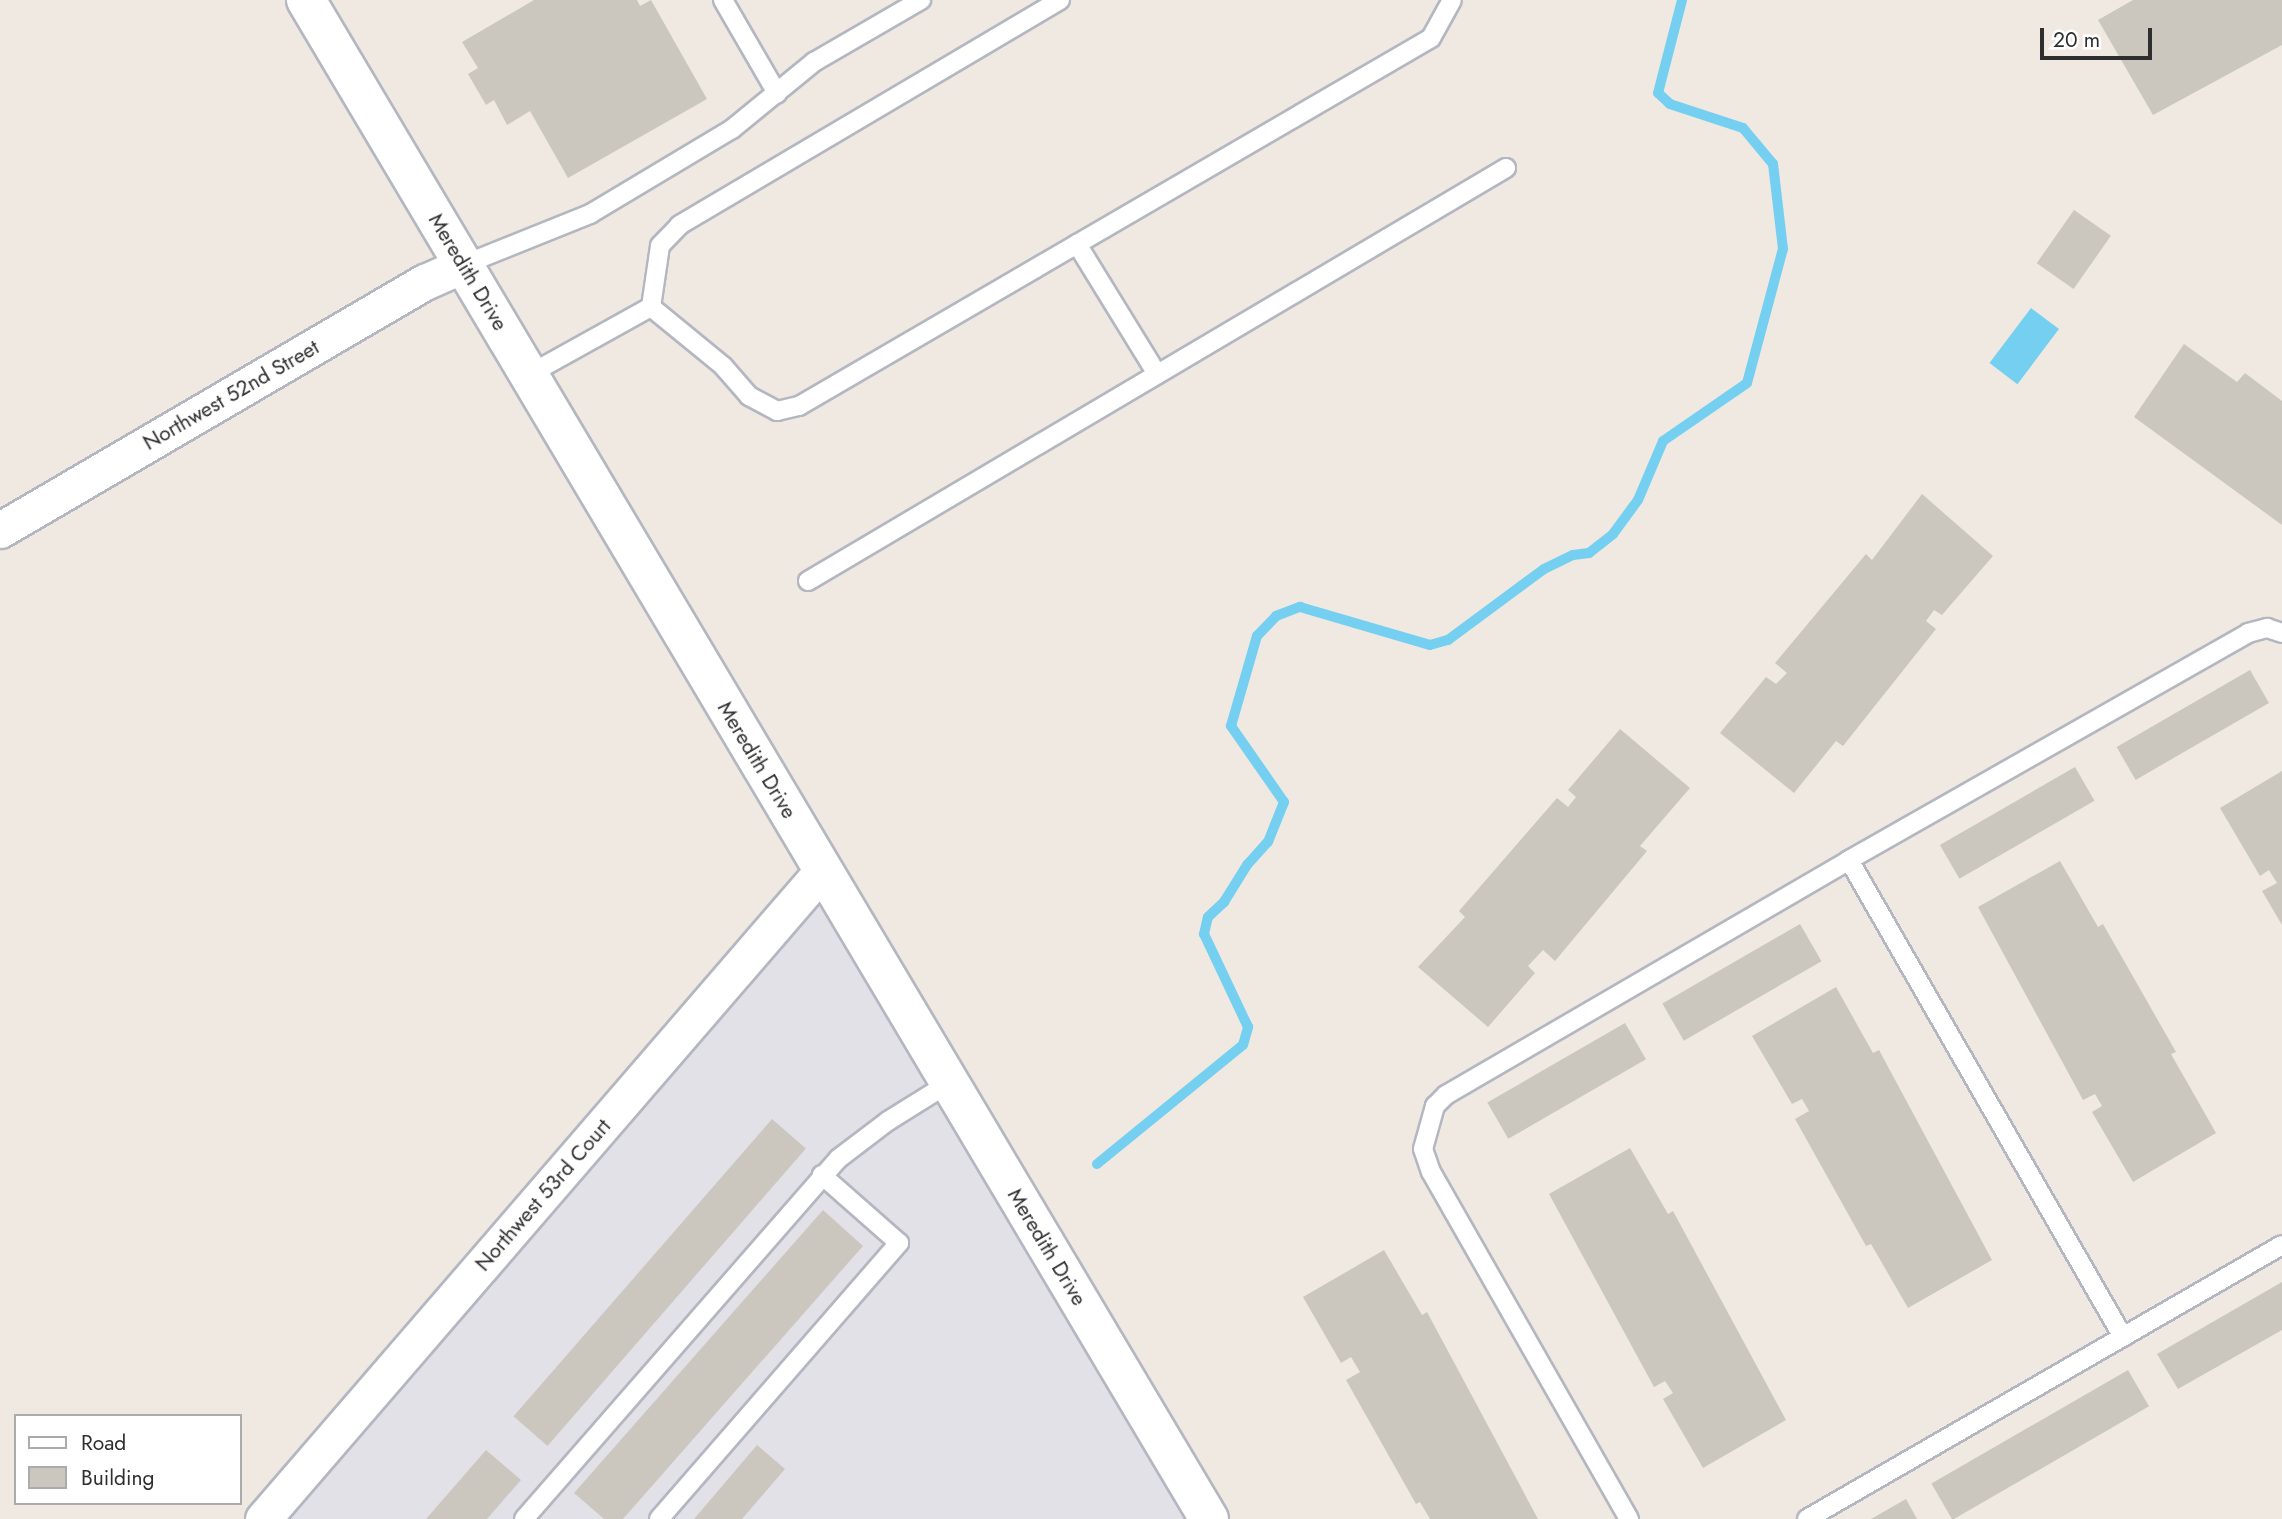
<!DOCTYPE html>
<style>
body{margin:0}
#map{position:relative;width:2282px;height:1519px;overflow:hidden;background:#efe9e1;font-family:Jost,sans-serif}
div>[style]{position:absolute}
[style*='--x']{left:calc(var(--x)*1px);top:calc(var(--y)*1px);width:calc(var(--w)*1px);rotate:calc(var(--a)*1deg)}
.industrial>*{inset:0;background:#e3e1e8}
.water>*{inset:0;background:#75cff0;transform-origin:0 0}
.stream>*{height:10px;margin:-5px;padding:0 5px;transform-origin:5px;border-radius:5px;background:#75cff0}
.building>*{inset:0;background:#cbc7bf;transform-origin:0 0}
.roads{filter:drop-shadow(2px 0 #b4b7c1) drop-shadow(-2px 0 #b4b7c1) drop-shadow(0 2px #b4b7c1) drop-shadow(0 -2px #b4b7c1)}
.service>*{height:18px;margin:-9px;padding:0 9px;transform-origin:9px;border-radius:9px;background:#fff}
.minor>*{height:35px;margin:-17.5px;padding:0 17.5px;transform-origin:17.5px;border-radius:17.5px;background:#fff}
.secondary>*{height:38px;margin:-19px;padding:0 19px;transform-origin:19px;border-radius:19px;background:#fff}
span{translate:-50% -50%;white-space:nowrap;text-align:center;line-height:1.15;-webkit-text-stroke:7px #fff;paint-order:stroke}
.street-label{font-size:21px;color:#2e2e2e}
.legend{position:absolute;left:14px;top:1414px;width:228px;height:91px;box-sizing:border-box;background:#fff;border:2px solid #ababab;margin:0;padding:9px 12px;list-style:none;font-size:21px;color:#2e2e2e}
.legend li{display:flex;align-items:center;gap:14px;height:35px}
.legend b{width:35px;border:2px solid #ababab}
.scale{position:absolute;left:2040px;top:28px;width:112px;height:32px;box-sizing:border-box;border:4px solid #2e2e2e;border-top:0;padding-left:9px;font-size:21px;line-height:24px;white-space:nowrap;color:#2e2e2e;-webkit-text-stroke:5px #fff;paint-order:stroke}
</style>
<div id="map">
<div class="industrial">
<i style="clip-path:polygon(822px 871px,1209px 1519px,263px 1519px)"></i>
</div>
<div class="water">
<i style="left:2031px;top:308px;width:35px;height:69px;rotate:37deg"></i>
</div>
<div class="stream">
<i style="--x:1097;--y:1164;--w:188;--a:-39.2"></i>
<i style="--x:1243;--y:1045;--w:19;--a:-74"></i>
<i style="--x:1248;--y:1027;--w:103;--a:-115.3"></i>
<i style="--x:1204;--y:934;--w:17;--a:-77"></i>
<i style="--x:1208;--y:917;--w:22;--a:-43"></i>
<i style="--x:1224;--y:902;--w:44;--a:-58.1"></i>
<i style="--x:1247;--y:865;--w:31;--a:-48"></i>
<i style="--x:1268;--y:842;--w:43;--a:-68.2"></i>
<i style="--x:1284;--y:802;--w:93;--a:-124.9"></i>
<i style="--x:1231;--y:726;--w:94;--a:-73.9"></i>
<i style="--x:1257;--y:636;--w:28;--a:-46"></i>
<i style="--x:1276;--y:616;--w:26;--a:-21"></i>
<i style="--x:1300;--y:607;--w:135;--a:16.3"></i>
<i style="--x:1430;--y:645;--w:19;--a:-16"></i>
<i style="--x:1448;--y:640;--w:119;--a:-36.5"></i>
<i style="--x:1544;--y:569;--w:32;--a:-26"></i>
<i style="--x:1573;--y:555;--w:16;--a:-7"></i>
<i style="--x:1589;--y:553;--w:31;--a:-38"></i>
<i style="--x:1613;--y:534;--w:42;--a:-53.7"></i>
<i style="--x:1638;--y:500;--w:64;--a:-67"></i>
<i style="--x:1663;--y:441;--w:102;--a:-34.6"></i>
<i style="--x:1747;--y:383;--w:139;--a:-75"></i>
<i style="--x:1783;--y:249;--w:86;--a:-96.7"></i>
<i style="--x:1773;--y:164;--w:47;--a:-129.8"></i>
<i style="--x:1743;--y:128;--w:77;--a:-161.8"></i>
<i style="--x:1670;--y:104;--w:16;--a:-137"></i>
<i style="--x:1658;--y:93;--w:96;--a:-75.5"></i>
</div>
<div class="building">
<i style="clip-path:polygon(534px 0,637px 0,640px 6px,651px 0,707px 99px,568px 178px,530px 111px,507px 125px,494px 100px,486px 105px,468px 74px,478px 68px,462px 42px)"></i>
<i style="clip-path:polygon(2133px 0,2282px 0,2282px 45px,2153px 115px,2098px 20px)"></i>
<i style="left:2074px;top:210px;width:45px;height:65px;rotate:35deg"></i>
<i style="clip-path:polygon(2184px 344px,2237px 382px,2245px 373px,2282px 401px,2282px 525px,2134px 417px)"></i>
<i style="clip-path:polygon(1922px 494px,1993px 556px,1942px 615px,1934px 610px,1926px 621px,1936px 629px,1843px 746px,1836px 741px,1794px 793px,1720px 733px,1766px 677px,1776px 684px,1787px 673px,1775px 663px,1866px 554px,1872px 560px)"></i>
<i style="left:2250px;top:670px;width:38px;height:154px;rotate:60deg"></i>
<i style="clip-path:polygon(1620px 729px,1690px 788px,1640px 846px,1647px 851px,1555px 961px,1543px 950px,1528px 966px,1535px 973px,1488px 1027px,1418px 967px,1465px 917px,1459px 911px,1557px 798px,1568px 807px,1576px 797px,1568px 790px)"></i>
<i style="left:2075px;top:767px;width:39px;height:156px;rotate:60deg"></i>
<i style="clip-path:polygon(2282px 771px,2282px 925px,2262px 891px,2277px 883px,2269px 870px,2260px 876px,2220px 808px)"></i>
<i style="clip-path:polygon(2060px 861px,2098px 927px,2103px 924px,2176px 1052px,2171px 1054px,2216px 1133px,2133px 1182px,2092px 1112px,2102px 1106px,2095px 1094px,2083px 1100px,1978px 907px)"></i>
<i style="left:1800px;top:924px;width:43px;height:159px;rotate:60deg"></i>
<i style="clip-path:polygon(1836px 987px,1873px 1053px,1879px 1050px,1992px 1260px,1908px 1308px,1871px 1244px,1866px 1246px,1795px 1119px,1809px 1111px,1802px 1099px,1792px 1104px,1752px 1036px)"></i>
<i style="left:1625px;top:1023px;width:42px;height:159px;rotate:60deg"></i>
<i style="left:772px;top:1119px;width:45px;height:394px;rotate:41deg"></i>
<i style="clip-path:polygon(1630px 1148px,1668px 1214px,1673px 1211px,1786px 1420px,1703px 1468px,1663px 1399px,1673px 1393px,1665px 1381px,1654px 1387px,1549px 1194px)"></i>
<i style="clip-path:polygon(823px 1210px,863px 1246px,623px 1519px,604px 1519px,574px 1493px)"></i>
<i style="clip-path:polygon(1384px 1250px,1422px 1315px,1427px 1312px,1538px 1519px,1430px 1519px,1420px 1502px,1416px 1504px,1346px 1380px,1360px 1372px,1351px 1357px,1341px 1363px,1303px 1297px)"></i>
<i style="clip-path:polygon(2282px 1282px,2282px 1330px,2178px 1389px,2157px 1354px)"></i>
<i style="left:2128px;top:1370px;width:42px;height:227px;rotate:60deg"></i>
<i style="clip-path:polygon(757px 1445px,785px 1469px,742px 1519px,694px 1519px)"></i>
<i style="clip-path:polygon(486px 1450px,521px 1480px,487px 1519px,426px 1519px)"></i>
<i style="clip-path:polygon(1906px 1499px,1917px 1519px,1871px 1519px)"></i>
</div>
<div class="roads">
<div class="service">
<i style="--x:723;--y:0;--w:108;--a:59.9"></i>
<i style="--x:1060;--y:0;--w:442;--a:149.4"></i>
<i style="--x:680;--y:225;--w:29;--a:134"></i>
<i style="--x:660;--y:246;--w:62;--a:98.4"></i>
<i style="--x:651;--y:307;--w:93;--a:39.3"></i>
<i style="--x:723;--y:366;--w:40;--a:49"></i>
<i style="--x:749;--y:396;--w:32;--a:28"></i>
<i style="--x:777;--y:411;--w:23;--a:-13"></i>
<i style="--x:799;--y:406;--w:731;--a:-30.21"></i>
<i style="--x:1431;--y:38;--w:43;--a:-61.1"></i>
<i style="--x:1077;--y:244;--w:153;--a:58.4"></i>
<i style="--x:463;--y:265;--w:137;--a:-21.9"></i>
<i style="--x:590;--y:214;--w:165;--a:-30.9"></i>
<i style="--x:732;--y:129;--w:106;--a:-39.3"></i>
<i style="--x:814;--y:62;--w:124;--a:-30.1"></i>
<i style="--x:530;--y:374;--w:138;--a:-29"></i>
<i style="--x:808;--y:581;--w:811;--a:-30.61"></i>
<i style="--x:1849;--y:860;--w:550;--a:60.13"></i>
<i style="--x:524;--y:1519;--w:478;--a:-48.9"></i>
<i style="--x:838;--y:1159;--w:63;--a:-37.2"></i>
<i style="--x:888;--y:1121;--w:72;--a:-31.9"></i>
<i style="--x:659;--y:1519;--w:366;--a:-49"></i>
<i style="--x:899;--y:1243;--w:103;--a:-138.6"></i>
<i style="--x:1629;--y:1519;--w:400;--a:-119.7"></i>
<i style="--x:1431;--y:1172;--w:24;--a:-109"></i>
<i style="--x:1423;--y:1149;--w:45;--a:-74.4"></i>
<i style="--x:1435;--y:1106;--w:16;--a:-45"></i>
<i style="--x:1446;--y:1095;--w:467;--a:-30.2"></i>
<i style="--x:1849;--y:860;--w:459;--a:-29.6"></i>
<i style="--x:2248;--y:633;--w:20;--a:-15"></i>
<i style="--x:2267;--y:628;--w:16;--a:18"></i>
<i style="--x:1807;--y:1519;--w:548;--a:-29.98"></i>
</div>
<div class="minor">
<i style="--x:0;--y:530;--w:492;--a:-30.3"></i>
<i style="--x:425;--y:282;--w:42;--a:-24.1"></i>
<i style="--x:263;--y:1519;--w:856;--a:-49.22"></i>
</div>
<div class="secondary">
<i style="--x:306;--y:0;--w:1767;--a:59.27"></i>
</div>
</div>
<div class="street-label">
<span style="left:468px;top:272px;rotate:59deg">Meredith Drive</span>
<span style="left:231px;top:395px;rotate:-30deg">Northwest 52nd Street</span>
<span style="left:757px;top:760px;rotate:59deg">Meredith Drive</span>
<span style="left:543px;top:1195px;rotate:-49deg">Northwest 53rd Court</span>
<span style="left:1047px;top:1247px;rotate:59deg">Meredith Drive</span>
</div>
<ul class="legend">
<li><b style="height:9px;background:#fff"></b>Road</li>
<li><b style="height:19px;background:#cbc7bf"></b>Building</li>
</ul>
<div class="scale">20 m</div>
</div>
